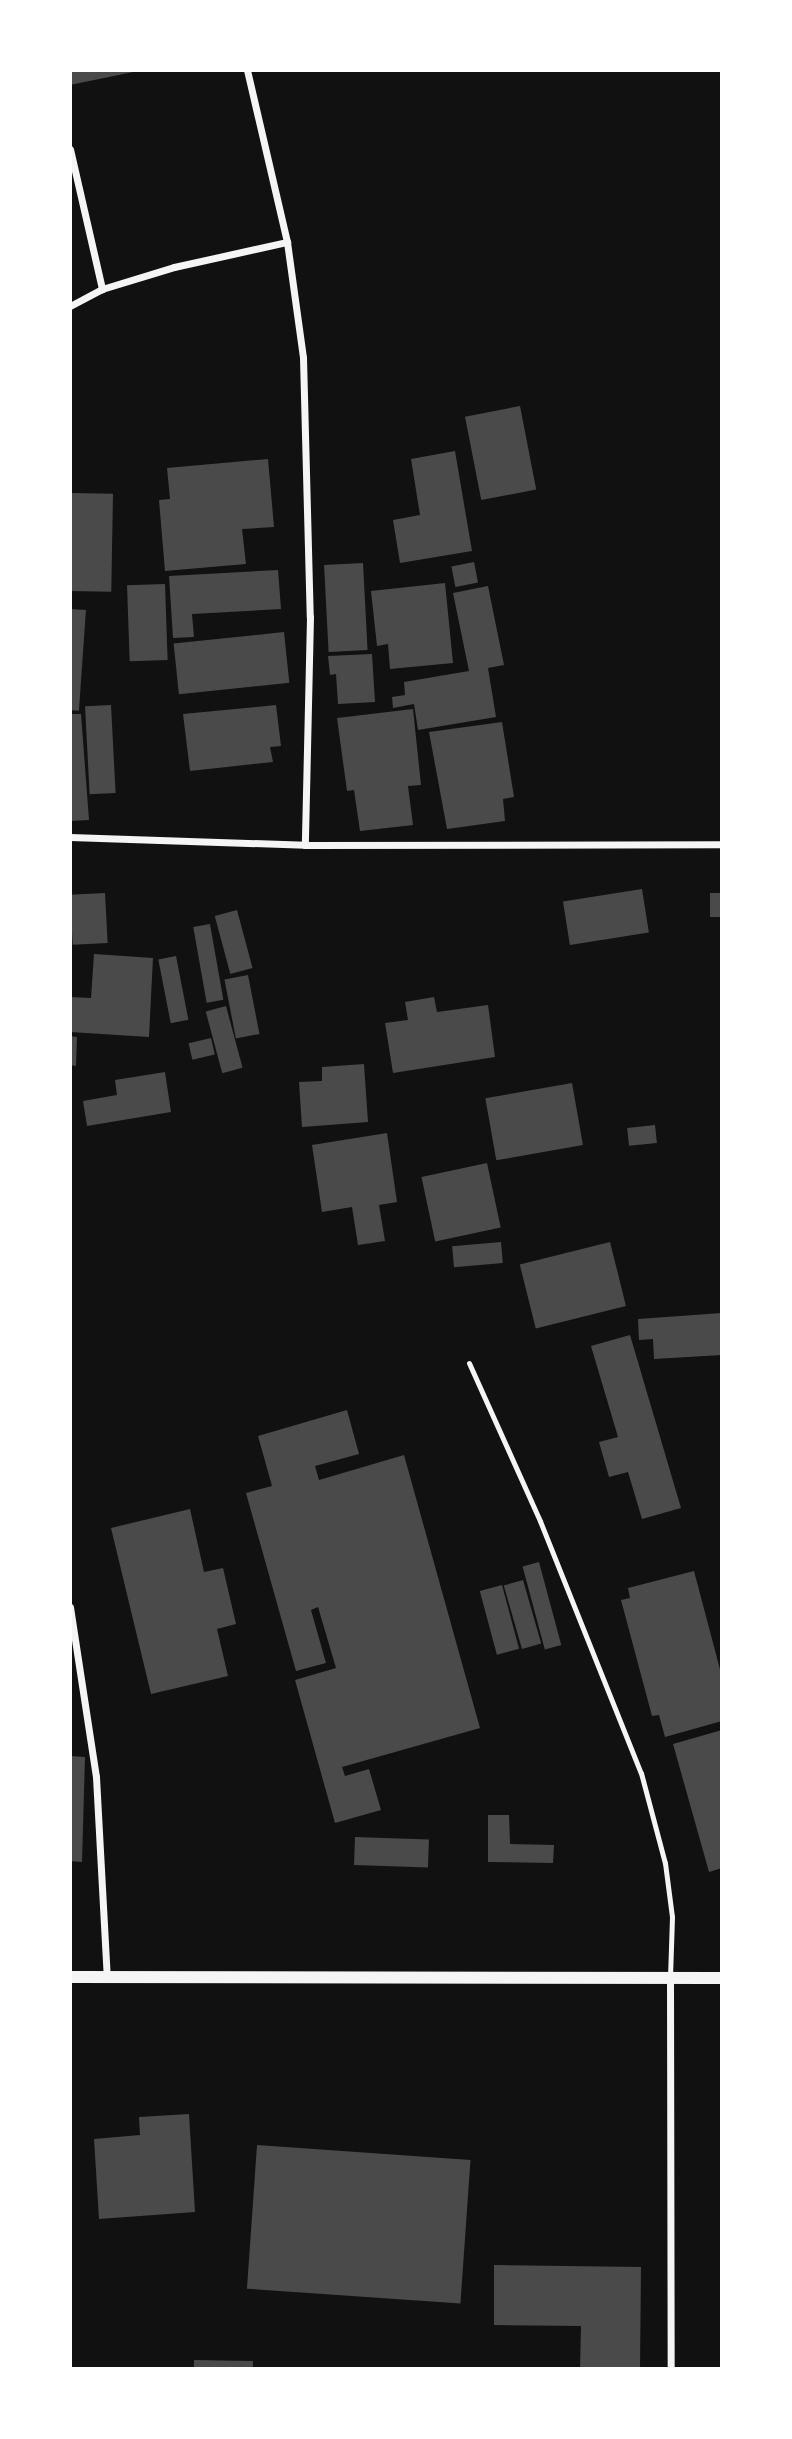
<!DOCTYPE html>
<style>
body{margin:0}
#map{position:relative;width:792px;height:2439px;overflow:hidden;background:#111;font-family:Helvetica,sans-serif}
div>[style]{position:absolute}
[style*='--x']{left:calc(var(--x)*1px);top:calc(var(--y)*1px);width:calc(var(--w)*1px);rotate:calc(var(--a)*1deg)}
.building>*{inset:0;background:#4a4a4a;transform-origin:0 0}
.service>*{height:5px;margin:-2.5px;padding:0 2.5px;transform-origin:2.5px;border-radius:2.5px;background:#f5f5f5}
.minor>*{height:7px;margin:-3.5px;padding:0 3.5px;transform-origin:3.5px;border-radius:3.5px;background:#f5f5f5}
.tertiary>*{height:12px;margin:-6px;padding:0 6px;transform-origin:6px;border-radius:6px;background:#f5f5f5}
span{translate:-50% -50%;white-space:nowrap;text-align:center;line-height:1.15;-webkit-text-stroke:6px #fff;paint-order:stroke}
.frame{position:absolute;inset:0;border:72px solid #fff;pointer-events:none}
</style>
<div id="map">
<div class="building">
<i style="clip-path:polygon(70px 70px,138px 70px,138px 71px,70px 85px)"></i>
<i style="left:520px;top:406px;width:85px;height:56px;rotate:79deg"></i>
<i style="clip-path:polygon(455px 451px,472px 551px,400px 563px,393px 520px,420px 515px,411px 459px)"></i>
<i style="clip-path:polygon(268px 459px,274px 527px,242px 529px,246px 564px,165px 571px,159px 500px,170px 499px,167px 468px)"></i>
<i style="left:70px;top:493px;width:43px;height:98px;rotate:1deg"></i>
<i style="left:474px;top:562px;width:21px;height:23px;rotate:79deg"></i>
<i style="left:363px;top:563px;width:87px;height:39px;rotate:87deg"></i>
<i style="clip-path:polygon(278px 570px,281px 609px,192px 614px,194px 637px,173px 638px,169px 576px)"></i>
<i style="clip-path:polygon(445px 583px,453px 663px,390px 669px,388px 644px,377px 646px,371px 591px)"></i>
<i style="left:165px;top:584px;width:76px;height:38px;rotate:88deg"></i>
<i style="clip-path:polygon(488px 586px,504px 665px,488px 668px,496px 717px,418px 730px,414px 704px,393px 708px,392px 697px,405px 695px,404px 682px,469px 671px,453px 593px)"></i>
<i style="left:70px;top:609px;width:16px;height:101px;rotate:4deg"></i>
<i style="left:284px;top:632px;width:51px;height:111px;rotate:84deg"></i>
<i style="clip-path:polygon(372px 654px,375px 702px,338px 704px,336px 674px,330px 675px,328px 656px)"></i>
<i style="left:111px;top:705px;width:88px;height:26px;rotate:87deg"></i>
<i style="clip-path:polygon(276px 705px,281px 746px,270px 747px,273px 762px,190px 771px,183px 714px)"></i>
<i style="clip-path:polygon(413px 709px,421px 785px,408px 786px,413px 825px,360px 831px,354px 790px,347px 791px,337px 718px)"></i>
<i style="clip-path:polygon(70px 714px,81px 714px,89px 820px,70px 821px)"></i>
<i style="clip-path:polygon(502px 722px,514px 797px,503px 799px,505px 821px,447px 829px,429px 732px)"></i>
<i style="left:642px;top:889px;width:44px;height:80px;rotate:81deg"></i>
<i style="left:105px;top:893px;width:50px;height:35px;rotate:87deg"></i>
<i style="left:710px;top:893px;width:12px;height:24px"></i>
<i style="left:237px;top:910px;width:60px;height:23px;rotate:75deg"></i>
<i style="left:210px;top:924px;width:77px;height:17px;rotate:80deg"></i>
<i style="clip-path:polygon(94px 954px,153px 958px,149px 1037px,70px 1032px,70px 997px,91px 998px)"></i>
<i style="left:176px;top:956px;width:65px;height:18px;rotate:79deg"></i>
<i style="left:248px;top:975px;width:60px;height:24px;rotate:79deg"></i>
<i style="clip-path:polygon(434px 997px,437px 1012px,488px 1005px,495px 1057px,393px 1073px,385px 1023px,408px 1020px,405px 1002px)"></i>
<i style="left:226px;top:1006px;width:64px;height:21px;rotate:75deg"></i>
<i style="clip-path:polygon(70px 1036px,77px 1037px,76px 1066px,70px 1065px)"></i>
<i style="left:211px;top:1038px;width:17px;height:23px;rotate:77deg"></i>
<i style="clip-path:polygon(364px 1064px,368px 1122px,302px 1127px,299px 1082px,322px 1081px,322px 1067px)"></i>
<i style="clip-path:polygon(165px 1072px,171px 1112px,87px 1126px,83px 1101px,117px 1095px,115px 1080px)"></i>
<i style="left:572px;top:1083px;width:63px;height:88px;rotate:80deg"></i>
<i style="left:655px;top:1125px;width:18px;height:28px;rotate:84deg"></i>
<i style="clip-path:polygon(387px 1133px,397px 1202px,379px 1205px,385px 1241px,358px 1245px,352px 1207px,322px 1212px,312px 1145px)"></i>
<i style="left:487px;top:1163px;width:66px;height:67px;rotate:78deg"></i>
<i style="left:501px;top:1242px;width:21px;height:49px;rotate:85deg"></i>
<i style="left:610px;top:1242px;width:66px;height:93px;rotate:76deg"></i>
<i style="clip-path:polygon(722px 1313px,722px 1355px,654px 1359px,653px 1339px,639px 1340px,638px 1319px)"></i>
<i style="clip-path:polygon(630px 1335px,681px 1508px,642px 1519px,628px 1472px,609px 1477px,599px 1442px,618px 1437px,591px 1346px)"></i>
<i style="clip-path:polygon(347px 1410px,359px 1454px,315px 1466px,319px 1480px,404px 1455px,480px 1728px,342px 1767px,345px 1776px,369px 1769px,381px 1810px,335px 1823px,295px 1680px,336px 1668px,318px 1607px,311px 1610px,326px 1663px,296px 1671px,246px 1493px,272px 1486px,258px 1436px)"></i>
<i style="clip-path:polygon(190px 1509px,204px 1572px,223px 1568px,236px 1624px,217px 1629px,228px 1676px,151px 1694px,111px 1528px)"></i>
<i style="left:539px;top:1562px;width:86px;height:17px;rotate:75deg"></i>
<i style="clip-path:polygon(694px 1571px,722px 1677px,722px 1721px,665px 1737px,659px 1715px,652px 1716px,621px 1600px,630px 1598px,628px 1588px)"></i>
<i style="left:523px;top:1580px;width:66px;height:20px;rotate:74deg"></i>
<i style="left:502px;top:1585px;width:66px;height:23px;rotate:75deg"></i>
<i style="clip-path:polygon(722px 1730px,722px 1868px,709px 1872px,673px 1744px)"></i>
<i style="clip-path:polygon(70px 1756px,85px 1757px,82px 1862px,70px 1861px)"></i>
<i style="clip-path:polygon(488px 1815px,509px 1815px,510px 1844px,554px 1845px,553px 1863px,488px 1862px)"></i>
<i style="left:355px;top:1837px;width:74px;height:28px;rotate:2deg"></i>
<i style="clip-path:polygon(189px 2114px,195px 2212px,99px 2219px,94px 2139px,140px 2135px,139px 2117px)"></i>
<i style="left:257px;top:2145px;width:214px;height:144px;rotate:4deg"></i>
<i style="clip-path:polygon(494px 2265px,641px 2267px,640px 2369px,580px 2369px,581px 2326px,494px 2325px)"></i>
<i style="left:194px;top:2360px;width:59px;height:9px;rotate:1deg"></i>
</div>
<div class="service">
<i style="--x:469;--y:1363;--w:173;--a:65.8"></i>
<i style="--x:540;--y:1521;--w:271;--a:68.2"></i>
<i style="--x:641;--y:1773;--w:93;--a:75.1"></i>
<i style="--x:665;--y:1863;--w:54;--a:82.6"></i>
<i style="--x:672;--y:1917;--w:59;--a:91.9"></i>
</div>
<div class="minor">
<i style="--x:247;--y:70;--w:177;--a:76.9"></i>
<i style="--x:287;--y:242;--w:117;--a:82.1"></i>
<i style="--x:303;--y:358;--w:259;--a:88.5"></i>
<i style="--x:310;--y:617;--w:228;--a:91.3"></i>
<i style="--x:70;--y:149;--w:144;--a:77.1"></i>
<i style="--x:70;--y:306;--w:36;--a:-28"></i>
<i style="--x:102;--y:289;--w:75;--a:-17"></i>
<i style="--x:174;--y:267;--w:116;--a:-12.5"></i>
<i style="--x:70;--y:837;--w:235;--a:1.9"></i>
<i style="--x:305;--y:845;--w:417;--a:-0.1"></i>
<i style="--x:70;--y:1607;--w:172;--a:81.3"></i>
<i style="--x:96;--y:1777;--w:200;--a:86.9"></i>
<i style="--x:670;--y:1978;--w:391;--a:89.9"></i>
</div>
<div class="tertiary">
<i style="--x:70;--y:1977;--w:652;--a:0.09"></i>
</div>
<div class="frame"></div>
</div>
